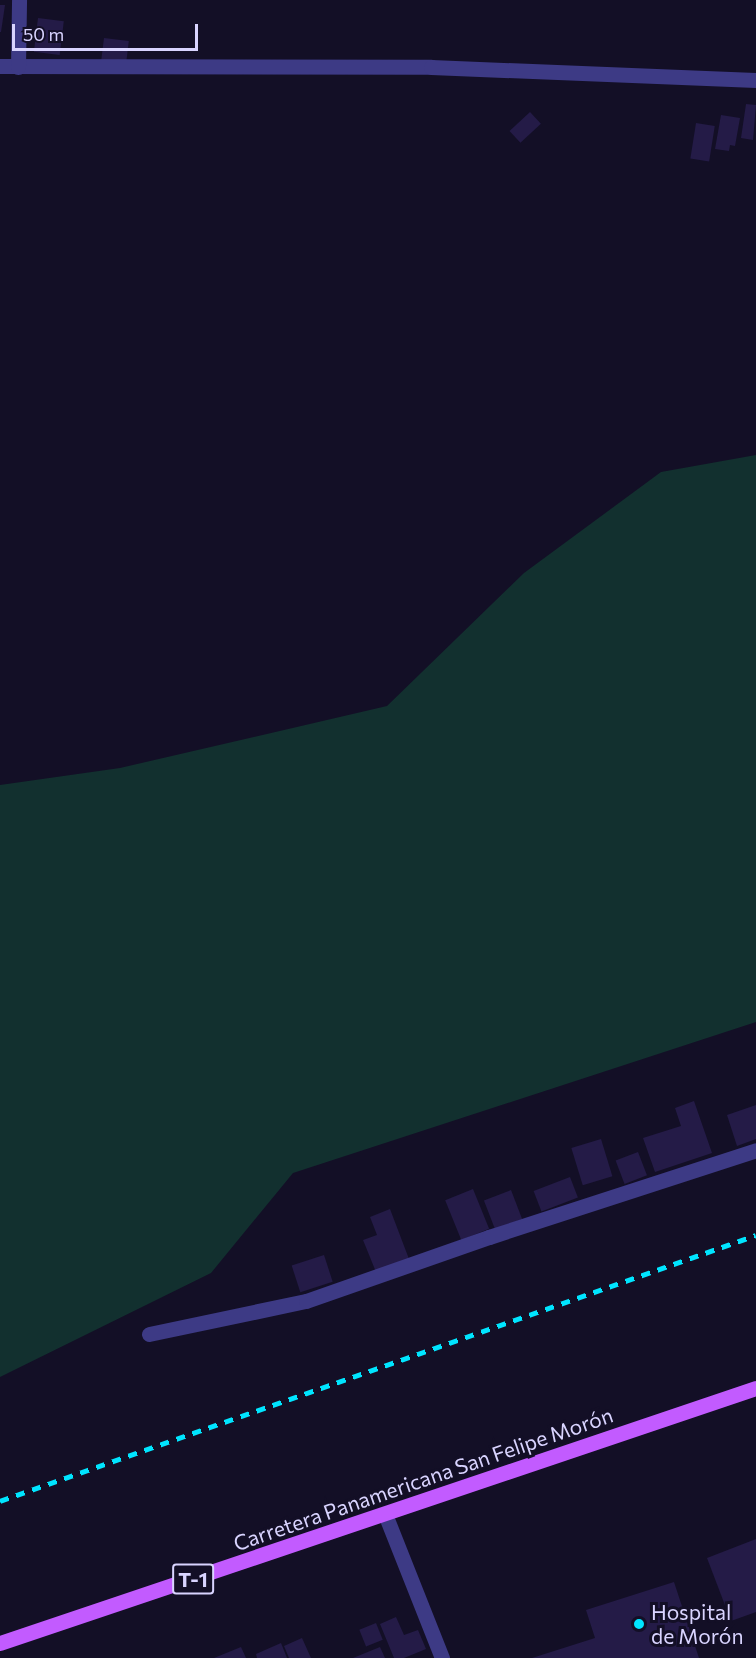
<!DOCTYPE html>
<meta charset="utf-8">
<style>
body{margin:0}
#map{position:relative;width:756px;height:1658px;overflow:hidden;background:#130f26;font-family:Commissioner,sans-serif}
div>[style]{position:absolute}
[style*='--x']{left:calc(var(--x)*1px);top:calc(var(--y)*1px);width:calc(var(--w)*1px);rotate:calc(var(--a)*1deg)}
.green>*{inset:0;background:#12302f}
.building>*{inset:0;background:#241b47;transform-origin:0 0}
.minor>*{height:15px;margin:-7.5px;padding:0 7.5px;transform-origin:7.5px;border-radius:7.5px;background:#3d3a85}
.major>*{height:15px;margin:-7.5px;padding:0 7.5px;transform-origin:7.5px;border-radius:7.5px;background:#c25bff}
.rail>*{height:4.5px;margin-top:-2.25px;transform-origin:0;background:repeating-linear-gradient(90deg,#00e5ff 0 9px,transparent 0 17px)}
.dots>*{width:16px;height:16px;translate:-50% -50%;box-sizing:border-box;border:3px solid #130f26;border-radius:50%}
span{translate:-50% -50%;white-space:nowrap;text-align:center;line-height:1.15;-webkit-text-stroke:6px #130f26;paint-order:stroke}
.shield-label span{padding:2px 4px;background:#130f26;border:2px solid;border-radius:4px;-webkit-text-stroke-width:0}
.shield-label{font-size:20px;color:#d9d4ff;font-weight:700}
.street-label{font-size:21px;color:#d9d4ff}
.poi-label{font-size:21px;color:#d9d4ff}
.left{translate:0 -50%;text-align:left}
.scale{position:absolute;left:12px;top:24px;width:186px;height:27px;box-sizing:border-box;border:3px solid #d9d4ff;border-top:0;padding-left:8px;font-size:18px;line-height:21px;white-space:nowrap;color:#d9d4ff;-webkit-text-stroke:4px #130f26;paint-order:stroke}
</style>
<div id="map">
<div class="green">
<i style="clip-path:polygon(756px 455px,756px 1022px,293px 1173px,211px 1273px,0 1377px,0 785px,120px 768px,387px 706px,524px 573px,661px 472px)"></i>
</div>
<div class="building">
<i style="clip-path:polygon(0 5px,5px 5px,1px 32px,0 32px)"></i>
<i style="left:38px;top:18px;width:26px;height:34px;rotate:7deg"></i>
<i style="left:104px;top:38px;width:25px;height:22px;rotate:7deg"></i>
<i style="clip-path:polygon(746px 104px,756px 105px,753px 140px,741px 138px)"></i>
<i style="left:530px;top:112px;width:16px;height:28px;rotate:47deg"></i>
<i style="clip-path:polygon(721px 115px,740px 118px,735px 146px,730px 145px,729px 151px,715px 149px)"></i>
<i style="left:696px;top:123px;width:19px;height:36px;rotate:9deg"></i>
<i style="clip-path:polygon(694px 1101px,712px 1153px,655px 1172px,643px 1138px,681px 1126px,675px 1108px)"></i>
<i style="clip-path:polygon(756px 1105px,756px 1139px,737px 1146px,727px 1115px)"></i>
<i style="left:601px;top:1139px;width:39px;height:31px;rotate:73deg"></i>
<i style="left:638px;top:1152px;width:25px;height:24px;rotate:69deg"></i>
<i style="left:570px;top:1177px;width:22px;height:39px;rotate:69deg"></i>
<i style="left:473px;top:1189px;width:43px;height:30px;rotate:68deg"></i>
<i style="left:511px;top:1190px;width:31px;height:29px;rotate:69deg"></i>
<i style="clip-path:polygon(390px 1209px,409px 1259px,376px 1272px,363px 1240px,377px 1235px,370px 1217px)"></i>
<i style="left:324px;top:1255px;width:28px;height:34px;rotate:72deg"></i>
<i style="clip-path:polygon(756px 1539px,756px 1612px,731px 1621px,707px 1558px)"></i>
<i style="clip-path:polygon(674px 1582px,699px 1658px,532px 1658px,595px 1638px,586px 1610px)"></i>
<i style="clip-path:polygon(396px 1617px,404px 1635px,418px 1630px,426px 1649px,404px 1658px,394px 1658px,380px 1624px)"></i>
<i style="left:376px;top:1623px;width:18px;height:18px;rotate:68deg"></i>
<i style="clip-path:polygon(302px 1638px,311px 1658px,289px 1658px,284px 1646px)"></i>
<i style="clip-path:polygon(281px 1643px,287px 1658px,257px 1658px,256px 1654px)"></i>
<i style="clip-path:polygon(241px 1647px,246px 1658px,214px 1658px)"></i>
<i style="clip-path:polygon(380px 1647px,385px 1658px,353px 1658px)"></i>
</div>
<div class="minor">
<i style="--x:0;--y:66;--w:431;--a:0.1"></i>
<i style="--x:431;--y:67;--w:325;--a:2.3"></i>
<i style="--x:18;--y:67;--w:67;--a:-89.1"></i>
<i style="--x:149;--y:1334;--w:160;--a:-11.9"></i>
<i style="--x:306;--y:1301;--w:194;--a:-19.3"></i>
<i style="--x:489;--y:1237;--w:281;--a:-18"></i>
<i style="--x:385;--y:1514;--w:155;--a:68.4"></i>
</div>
<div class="major">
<i style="--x:0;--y:1643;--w:798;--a:-18.64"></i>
</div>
<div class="rail">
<i style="--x:0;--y:1501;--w:801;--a:-19.38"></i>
</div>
<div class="dots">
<i style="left:639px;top:1624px;background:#00e5ff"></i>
</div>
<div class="shield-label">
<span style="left:193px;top:1579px">T-1</span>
</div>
<div class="street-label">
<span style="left:423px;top:1479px;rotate:-19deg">Carretera Panamericana San Felipe Morón</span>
</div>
<div class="poi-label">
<span class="left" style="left:651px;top:1624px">Hospital<br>de Morón</span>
</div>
<div class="scale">50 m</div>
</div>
